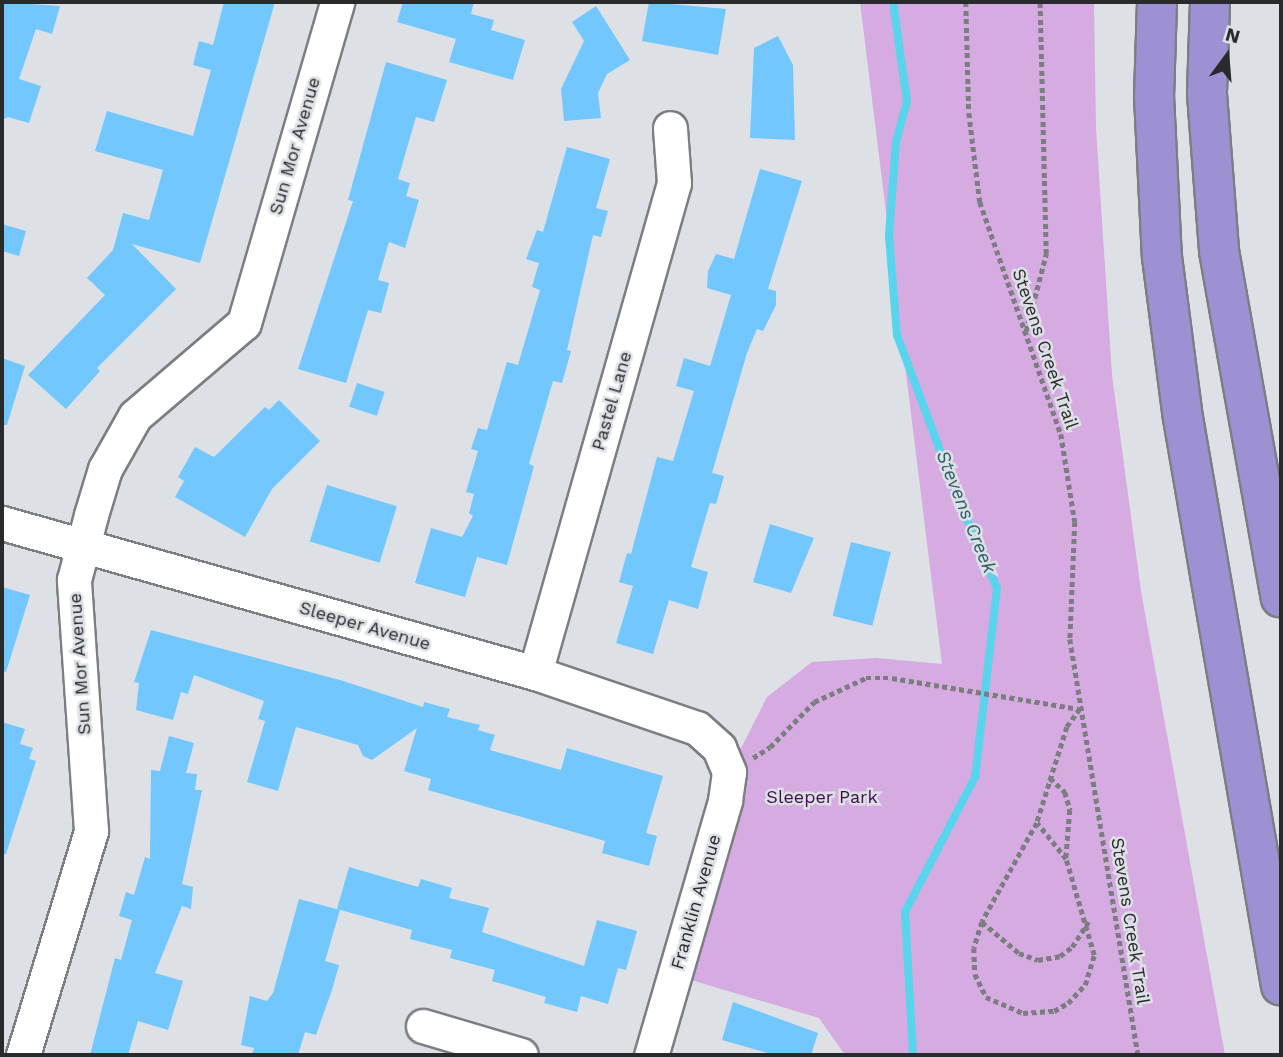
<!DOCTYPE html>
<style>
body{margin:0}
#map{position:relative;width:1283px;height:1057px;overflow:hidden;background:#dde0e5;font-family:"Work Sans",sans-serif}
div>[style]{position:absolute}
[style*='--x']{left:calc(var(--x)*1px);top:calc(var(--y)*1px);width:calc(var(--w)*1px);rotate:calc(var(--a)*1deg)}
.green>*{inset:0;background:#d5abe2}
.stream>*{height:8px;margin:-4px;padding:0 4px;transform-origin:4px;border-radius:4px;background:#58d4ec}
.building>*{inset:0;background:#72c7fe;transform-origin:0 0}
.path>*{height:4.5px;margin-top:-2.25px;transform-origin:0;background:repeating-linear-gradient(90deg,#7b7d80 0 5px,transparent 0 8.5px)}
.roads{filter:drop-shadow(2px 0 #7c7e83) drop-shadow(-2px 0 #7c7e83) drop-shadow(0 2px #7c7e83) drop-shadow(0 -2px #7c7e83)}
.minor>*{height:33px;margin:-16.5px;padding:0 16.5px;transform-origin:16.5px;border-radius:16.5px;background:#fff}
.highway>*{height:38px;margin:-19px;padding:0 19px;transform-origin:19px;border-radius:19px;background:#9d91d3}
span{translate:-50% -50%;white-space:nowrap;text-align:center;line-height:1.15;-webkit-text-stroke:5px #dde0e5;paint-order:stroke}
.street-label{font-size:18px;color:#292a2c}
.park-label{font-size:18px;color:#400e4d}
.water-label{font-size:19px;color:#2b5f69;font-style:italic}
.frame{position:absolute;inset:0;border:4px solid #292a2c;pointer-events:none}
.north{position:absolute;left:1192px;top:21px;width:70px;height:70px;-webkit-text-stroke:5px #dde0e5;paint-order:stroke;rotate:16deg;font-size:19px;font-weight:700;line-height:28px;text-align:center;color:#292a2c}
.north::after{content:'';display:block;margin:auto;width:24px;height:32px;background:#292a2c;clip-path:polygon(50% 0,100% 100%,50% 72%,0 100%)}
</style>
<div id="map">
<div class="green">
<i style="clip-path:polygon(860px 2px,1094px 2px,1096px 128px,1112px 375px,1141px 591px,1225px 1055px,845px 1055px,819px 1018px,674px 975px,729px 772px,767px 697px,812px 662px,876px 658px,942px 664px)"></i>
</div>
<div class="stream">
<i style="--x:893;--y:2;--w:100;--a:82"></i>
<i style="--x:907;--y:101;--w:42;--a:105"></i>
<i style="--x:896;--y:142;--w:94;--a:94.3"></i>
<i style="--x:889;--y:236;--w:99;--a:85.4"></i>
<i style="--x:897;--y:335;--w:177;--a:69.5"></i>
<i style="--x:959;--y:501;--w:95;--a:66.4"></i>
<i style="--x:997;--y:588;--w:190;--a:96.6"></i>
<i style="--x:975;--y:777;--w:152;--a:117.4"></i>
<i style="--x:905;--y:912;--w:143;--a:86.8"></i>
</div>
<div class="building">
<i style="clip-path:polygon(2px 2px,60px 6px,52px 34px,36px 29px,19px 79px,41px 86px,29px 123px,8px 117px,2px 120px)"></i>
<i style="clip-path:polygon(224px 2px,275px 2px,200px 263px,132px 244px,176px 289px,97px 368px,100px 371px,66px 409px,28px 375px,105px 295px,87px 278px,113px 250px,123px 213px,149px 220px,163px 170px,95px 151px,107px 111px,193px 136px,211px 70px,193px 65px,199px 41px,213px 45px)"></i>
<i style="clip-path:polygon(403px 2px,474px 2px,471px 14px,494px 20px,491px 30px,525px 40px,513px 80px,449px 62px,456px 39px,397px 22px)"></i>
<i style="clip-path:polygon(649px 2px,726px 9px,718px 55px,642px 41px)"></i>
<i style="clip-path:polygon(596px 6px,630px 60px,607px 74px,598px 93px,601px 118px,564px 121px,561px 89px,584px 41px,572px 22px)"></i>
<i style="clip-path:polygon(778px 36px,793px 65px,795px 140px,750px 138px,754px 48px)"></i>
<i style="clip-path:polygon(386px 62px,447px 80px,434px 122px,416px 117px,398px 179px,410px 183px,406px 196px,419px 200px,405px 248px,389px 242px,378px 280px,389px 283px,381px 313px,368px 310px,346px 383px,298px 369px,353px 201px,348px 200px)"></i>
<i style="clip-path:polygon(567px 147px,610px 159px,596px 208px,608px 211px,601px 237px,593px 235px,567px 350px,571px 351px,562px 383px,553px 381px,529px 464px,534px 466px,507px 565px,477px 557px,465px 597px,415px 583px,431px 528px,462px 537px,473px 516px,469px 513px,474px 494px,466px 492px,478px 451px,471px 449px,478px 428px,487px 430px,507px 362px,518px 365px,540px 290px,532px 287px,539px 263px,526px 259px,537px 230px,543px 232px)"></i>
<i style="clip-path:polygon(760px 169px,802px 181px,768px 289px,776px 291px,776px 305px,763px 331px,757px 329px,747px 353px,712px 473px,724px 476px,716px 504px,710px 503px,691px 567px,708px 572px,698px 609px,669px 600px,653px 654px,616px 643px,633px 586px,619px 582px,627px 553px,631px 554px,657px 457px,673px 461px,694px 391px,676px 386px,684px 358px,710px 366px,731px 295px,707px 288px,708px 271px,716px 254px,734px 259px)"></i>
<i style="clip-path:polygon(2px 224px,26px 231px,19px 256px,2px 251px)"></i>
<i style="clip-path:polygon(2px 358px,25px 366px,7px 425px,2px 425px)"></i>
<i style="left:357px;top:383px;width:29px;height:25px;rotate:18deg"></i>
<i style="clip-path:polygon(279px 400px,320px 441px,272px 489px,245px 537px,175px 497px,184px 481px,178px 477px,195px 447px,214px 457px,265px 407px,269px 410px)"></i>
<i style="left:327px;top:485px;width:73px;height:59px;rotate:17deg"></i>
<i style="clip-path:polygon(770px 524px,814px 538px,791px 593px,753px 582px)"></i>
<i style="left:851px;top:542px;width:41px;height:76px;rotate:14deg"></i>
<i style="clip-path:polygon(2px 587px,30px 595px,6px 672px,2px 671px)"></i>
<i style="clip-path:polygon(151px 630px,340px 680px,423px 707px,424px 702px,450px 709px,447px 717px,480px 725px,478px 730px,495px 735px,490px 750px,561px 770px,567px 748px,663px 776px,646px 833px,657px 836px,649px 866px,602px 853px,605px 841px,428px 790px,431px 779px,404px 771px,417px 728px,372px 760px,363px 756px,358px 745px,296px 727px,278px 791px,247px 782px,265px 721px,258px 719px,264px 701px,194px 675px,188px 694px,181px 692px,173px 720px,136px 710px,139px 683px,134px 682px)"></i>
<i style="clip-path:polygon(2px 722px,25px 729px,20px 744px,33px 748px,29px 759px,36px 761px,6px 854px,2px 854px)"></i>
<i style="clip-path:polygon(169px 736px,194px 743px,186px 773px,197px 774px,195px 790px,202px 790px,182px 884px,193px 887px,191px 909px,182px 906px,155px 973px,183px 981px,168px 1030px,138px 1021px,128px 1055px,90px 1055px,115px 958px,121px 960px,132px 920px,119px 916px,126px 892px,134px 895px,145px 857px,150px 859px,151px 770px,160px 771px)"></i>
<i style="clip-path:polygon(349px 867px,418px 887px,421px 879px,452px 888px,449px 898px,489px 908px,482px 932px,584px 966px,597px 920px,637px 931px,626px 970px,618px 968px,608px 1004px,581px 996px,577px 1012px,544px 1003px,546px 997px,492px 981px,495px 970px,450px 958px,452px 950px,410px 939px,412px 930px,337px 909px)"></i>
<i style="clip-path:polygon(299px 899px,340px 910px,325px 961px,339px 965px,332px 990px,316px 1035px,305px 1032px,298px 1055px,252px 1055px,254px 1048px,241px 1045px,250px 996px,267px 1001px,273px 993px)"></i>
<i style="clip-path:polygon(733px 1002px,818px 1033px,811px 1055px,775px 1055px,722px 1040px)"></i>
</div>
<div class="path">
<i style="--x:966;--y:2;--w:111;--a:88.5"></i>
<i style="--x:969;--y:113;--w:90;--a:83"></i>
<i style="--x:980;--y:202;--w:246;--a:70.8"></i>
<i style="--x:1061;--y:434;--w:89;--a:81"></i>
<i style="--x:1075;--y:522;--w:117;--a:92.4"></i>
<i style="--x:1070;--y:639;--w:422;--a:80.7"></i>
<i style="--x:1026;--y:331;--w:80;--a:-75.4"></i>
<i style="--x:1046;--y:254;--w:252;--a:-91.4"></i>
<i style="--x:753;--y:758;--w:20;--a:-33"></i>
<i style="--x:770;--y:747;--w:63;--a:-45.6"></i>
<i style="--x:814;--y:702;--w:57;--a:-24.8"></i>
<i style="--x:866;--y:678;--w:26;--a:0"></i>
<i style="--x:892;--y:678;--w:191;--a:9.4"></i>
<i style="--x:1080;--y:709;--w:22;--a:126"></i>
<i style="--x:1067;--y:727;--w:101;--a:107.4"></i>
<i style="--x:1037;--y:823;--w:113;--a:119.1"></i>
<i style="--x:982;--y:922;--w:27;--a:107"></i>
<i style="--x:974;--y:948;--w:26;--a:88"></i>
<i style="--x:975;--y:974;--w:25;--a:64"></i>
<i style="--x:986;--y:997;--w:40;--a:23.4"></i>
<i style="--x:1023;--y:1013;--w:31;--a:-4"></i>
<i style="--x:1054;--y:1011;--w:16;--a:-30"></i>
<i style="--x:1068;--y:1003;--w:25;--a:-47"></i>
<i style="--x:1085;--y:985;--w:31;--a:-73"></i>
<i style="--x:1094;--y:955;--w:100;--a:-106.3"></i>
<i style="--x:1066;--y:859;--w:46;--a:-128.9"></i>
<i style="--x:1050;--y:778;--w:21;--a:43"></i>
<i style="--x:1065;--y:792;--w:19;--a:74"></i>
<i style="--x:1070;--y:810;--w:49;--a:94.7"></i>
<i style="--x:982;--y:922;--w:48;--a:40"></i>
<i style="--x:1019;--y:953;--w:20;--a:20"></i>
<i style="--x:1038;--y:960;--w:22;--a:-10"></i>
<i style="--x:1060;--y:956;--w:15;--a:-37"></i>
<i style="--x:1072;--y:947;--w:30;--a:-57"></i>
</div>
<div class="roads">
<div class="minor">
<i style="--x:2;--y:523;--w:554;--a:15.72"></i>
<i style="--x:535;--y:673;--w:171;--a:18.8"></i>
<i style="--x:697;--y:728;--w:30;--a:42"></i>
<i style="--x:719;--y:748;--w:26;--a:67"></i>
<i style="--x:729;--y:772;--w:29;--a:98"></i>
<i style="--x:725;--y:801;--w:265;--a:106.2"></i>
<i style="--x:535;--y:673;--w:509;--a:-74.16"></i>
<i style="--x:674;--y:183;--w:55;--a:-94.2"></i>
<i style="--x:423;--y:1026;--w:102;--a:16.5"></i>
<i style="--x:23;--y:1055;--w:234;--a:-73.1"></i>
<i style="--x:91;--y:831;--w:252;--a:-93.9"></i>
<i style="--x:74;--y:580;--w:67;--a:-75.3"></i>
<i style="--x:91;--y:515;--w:48;--a:-73.1"></i>
<i style="--x:105;--y:469;--w:61;--a:-60.5"></i>
<i style="--x:135;--y:416;--w:143;--a:-40.5"></i>
<i style="--x:244;--y:323;--w:334;--a:-73.8"></i>
</div>
<div class="highway">
<i style="--x:1157;--y:2;--w:94;--a:91.8"></i>
<i style="--x:1154;--y:96;--w:161;--a:87.2"></i>
<i style="--x:1162;--y:257;--w:156;--a:82.6"></i>
<i style="--x:1182;--y:412;--w:582;--a:80.21"></i>
<i style="--x:1210;--y:2;--w:92;--a:91.9"></i>
<i style="--x:1207;--y:94;--w:157;--a:85.6"></i>
<i style="--x:1219;--y:251;--w:352;--a:79.9"></i>
</div>
</div>
<div class="street-label">
<span style="left:295px;top:146px;rotate:-74deg">Sun Mor Avenue</span>
<span style="left:1045px;top:349px;rotate:71deg">Stevens Creek Trail</span>
<span style="left:612px;top:401px;rotate:-74deg">Pastel Lane</span>
<span style="left:365px;top:626px;rotate:16deg">Sleeper Avenue</span>
<span style="left:80px;top:664px;rotate:-94deg">Sun Mor Avenue</span>
<span style="left:696px;top:902px;rotate:-74deg">Franklin Avenue</span>
<span style="left:1130px;top:921px;rotate:81deg">Stevens Creek Trail</span>
</div>
<div class="park-label">
<span style="left:822px;top:797px">Sleeper Park</span>
</div>
<div class="water-label">
<span style="left:966px;top:512px;rotate:68deg">Stevens Creek</span>
</div>
<div class="frame"></div>
<div class="north">N</div>
</div>
